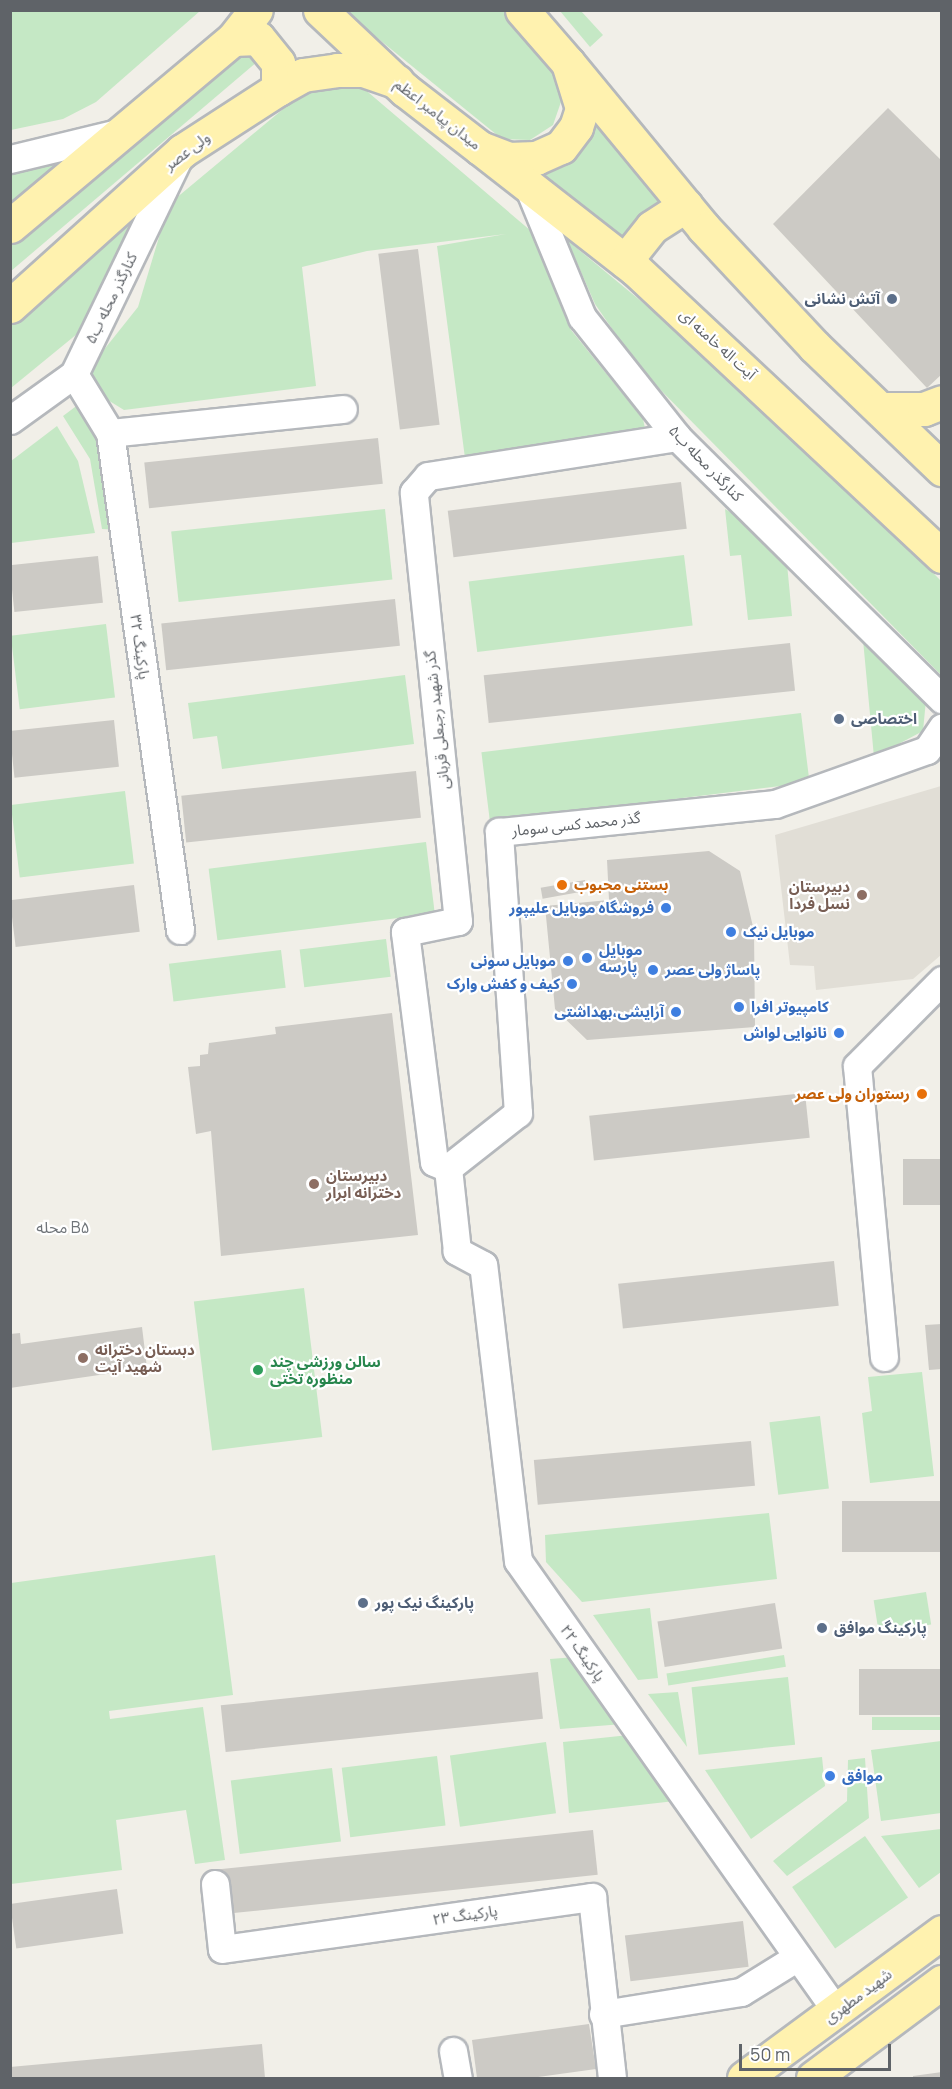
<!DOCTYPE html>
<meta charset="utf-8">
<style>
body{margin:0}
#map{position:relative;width:952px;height:2089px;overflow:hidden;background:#f1efe8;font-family:Manrope,"Noto Sans Arabic",sans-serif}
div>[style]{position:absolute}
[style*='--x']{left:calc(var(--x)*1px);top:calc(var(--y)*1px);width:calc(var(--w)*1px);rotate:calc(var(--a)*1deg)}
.education>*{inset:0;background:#e1ded6}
.green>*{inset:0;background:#c5e8c5;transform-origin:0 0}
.building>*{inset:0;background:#cccac5;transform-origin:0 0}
.roads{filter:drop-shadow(2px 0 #b5b8bc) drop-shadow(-2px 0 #b5b8bc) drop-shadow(0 2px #b5b8bc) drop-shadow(0 -2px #b5b8bc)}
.minor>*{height:27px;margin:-13.5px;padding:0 13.5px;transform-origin:13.5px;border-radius:13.5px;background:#fff}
.major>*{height:33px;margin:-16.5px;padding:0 16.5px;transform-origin:16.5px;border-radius:16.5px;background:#fff2af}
.dots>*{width:16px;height:16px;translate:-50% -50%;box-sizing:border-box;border:3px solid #fff;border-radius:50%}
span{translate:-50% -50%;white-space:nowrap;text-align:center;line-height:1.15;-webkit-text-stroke:4.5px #fff;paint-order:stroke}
.street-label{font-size:15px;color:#5f6368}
.service-label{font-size:15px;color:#4e5e75;font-weight:700}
.right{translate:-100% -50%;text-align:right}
.left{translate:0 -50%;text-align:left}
.food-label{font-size:15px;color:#c56008;font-weight:700}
.education-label{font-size:15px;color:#785e54;font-weight:700}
.shop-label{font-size:15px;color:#366cbe;font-weight:700}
.leisure-label{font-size:15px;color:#27864d;font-weight:700}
.neighbourhood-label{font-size:16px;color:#70757a}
.frame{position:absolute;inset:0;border:12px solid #5f6368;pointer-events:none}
.scale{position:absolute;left:739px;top:2044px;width:152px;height:27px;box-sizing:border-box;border:3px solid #5f6368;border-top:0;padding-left:8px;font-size:18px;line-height:21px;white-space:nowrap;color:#5f6368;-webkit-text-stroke:4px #fff;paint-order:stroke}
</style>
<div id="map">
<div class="education">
<i style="clip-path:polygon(941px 786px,941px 955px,913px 979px,816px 990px,814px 966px,790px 965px,775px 835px)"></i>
</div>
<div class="green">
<i style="clip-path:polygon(11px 10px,200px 10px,200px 11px,96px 102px,63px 119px,11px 130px)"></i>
<i style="clip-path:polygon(344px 11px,507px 11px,553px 71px,562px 99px,553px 125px,530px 140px,502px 139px)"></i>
<i style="clip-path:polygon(560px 11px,581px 11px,603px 35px,590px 47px)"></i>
<i style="clip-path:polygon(249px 48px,258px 61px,11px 271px,11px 244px)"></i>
<i style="clip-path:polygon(336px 80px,362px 87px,531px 231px,571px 330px,643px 419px,646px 433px,465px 458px,437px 246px,506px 234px,367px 251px,302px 267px,316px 386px,124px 410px,98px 394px,87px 371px,138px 307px,169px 204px,312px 85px)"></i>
<i style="clip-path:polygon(592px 112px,665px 202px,627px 242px,533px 169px)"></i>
<i style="clip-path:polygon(72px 157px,11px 204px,11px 166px)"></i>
<i style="clip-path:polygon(134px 217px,127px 249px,88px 325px,11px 388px,11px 315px)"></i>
<i style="clip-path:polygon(567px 240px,682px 335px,858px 495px,941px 581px,941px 675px,639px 368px,595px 304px)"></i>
<i style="clip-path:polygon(79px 404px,105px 450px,121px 530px,102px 529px,90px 459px,63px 416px)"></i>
<i style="clip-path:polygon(57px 426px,78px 461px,95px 533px,11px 543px,11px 461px)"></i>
<i style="left:385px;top:509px;width:71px;height:215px;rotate:84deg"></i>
<i style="clip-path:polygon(725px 509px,747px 522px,787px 564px,792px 616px,748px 620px,741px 555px,730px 556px)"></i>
<i style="left:684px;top:555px;width:71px;height:217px;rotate:83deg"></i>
<i style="left:106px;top:624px;width:74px;height:96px;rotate:83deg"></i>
<i style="clip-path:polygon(863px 640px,926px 700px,923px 731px,874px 757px)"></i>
<i style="clip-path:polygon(405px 675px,414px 744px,222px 769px,217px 736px,193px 739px,188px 703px)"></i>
<i style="left:801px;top:713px;width:70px;height:322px;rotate:83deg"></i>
<i style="left:125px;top:791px;width:73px;height:115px;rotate:83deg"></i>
<i style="left:426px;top:842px;width:72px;height:219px;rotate:83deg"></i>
<i style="left:386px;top:939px;width:38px;height:87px;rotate:83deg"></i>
<i style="left:281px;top:950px;width:38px;height:113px;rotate:83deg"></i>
<i style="left:304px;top:1288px;width:150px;height:111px;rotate:83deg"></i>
<i style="clip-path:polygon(922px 1372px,934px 1476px,870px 1483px,862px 1413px,872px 1411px,868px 1377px)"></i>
<i style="left:820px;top:1416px;width:73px;height:51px;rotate:83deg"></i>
<i style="clip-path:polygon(769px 1513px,777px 1579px,582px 1602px,546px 1562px,545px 1535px)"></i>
<i style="clip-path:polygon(215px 1555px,233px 1695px,109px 1711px,110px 1719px,203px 1707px,225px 1860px,195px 1864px,186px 1810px,116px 1820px,122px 1870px,11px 1884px,11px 1583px)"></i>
<i style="left:926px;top:1592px;width:33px;height:53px;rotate:81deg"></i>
<i style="clip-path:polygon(650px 1608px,658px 1678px,638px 1680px,593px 1615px)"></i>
<i style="left:784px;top:1655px;width:12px;height:119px;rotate:81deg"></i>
<i style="clip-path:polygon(576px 1657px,623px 1724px,560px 1729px,550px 1659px)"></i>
<i style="left:788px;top:1677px;width:68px;height:97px;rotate:84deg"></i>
<i style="clip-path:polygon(678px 1692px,687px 1747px,648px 1694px)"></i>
<i style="left:941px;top:1717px;width:13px;height:69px;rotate:90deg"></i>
<i style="clip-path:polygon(629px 1735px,675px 1801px,569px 1813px,563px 1742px)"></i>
<i style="clip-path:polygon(941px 1741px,941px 1813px,881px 1821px,871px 1750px)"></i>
<i style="left:546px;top:1742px;width:72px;height:97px;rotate:82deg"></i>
<i style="left:437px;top:1756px;width:70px;height:96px;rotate:83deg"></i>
<i style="clip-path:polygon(822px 1757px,825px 1786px,751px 1839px,705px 1770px)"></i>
<i style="clip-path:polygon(865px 1758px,869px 1818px,787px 1876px,773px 1861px,847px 1801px,848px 1760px)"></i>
<i style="left:332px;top:1768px;width:74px;height:102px;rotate:83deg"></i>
<i style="clip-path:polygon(941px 1829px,941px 1872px,919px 1888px,881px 1836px)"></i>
<i style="left:865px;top:1836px;width:75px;height:89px;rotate:55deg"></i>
</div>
<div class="building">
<i style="clip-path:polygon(888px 108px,942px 161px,942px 374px,927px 388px,773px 224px)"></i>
<i style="left:418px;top:249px;width:177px;height:40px;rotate:83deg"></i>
<i style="left:378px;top:438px;width:46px;height:235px;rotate:84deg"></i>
<i style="left:681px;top:482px;width:47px;height:235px;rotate:83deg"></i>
<i style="left:98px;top:556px;width:47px;height:89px;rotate:84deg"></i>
<i style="left:395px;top:599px;width:47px;height:235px;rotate:84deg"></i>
<i style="left:790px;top:643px;width:48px;height:308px;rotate:84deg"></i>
<i style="left:114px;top:720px;width:47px;height:105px;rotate:84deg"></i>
<i style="left:416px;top:771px;width:47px;height:236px;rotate:84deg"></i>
<i style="clip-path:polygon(709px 851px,740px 871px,754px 931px,755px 1027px,587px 1040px,555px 1009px,545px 906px,609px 900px,607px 860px)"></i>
<i style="left:585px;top:880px;width:11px;height:45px;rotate:80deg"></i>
<i style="left:134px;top:885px;width:47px;height:125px;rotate:83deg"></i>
<i style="clip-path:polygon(392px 1013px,418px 1235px,221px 1256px,211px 1131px,196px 1134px,188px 1067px,200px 1066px,200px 1055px,208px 1054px,209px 1043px,276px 1034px,275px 1027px)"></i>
<i style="left:805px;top:1093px;width:45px;height:217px;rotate:84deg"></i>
<i style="left:942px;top:1159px;width:46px;height:39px;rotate:90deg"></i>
<i style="left:834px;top:1261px;width:45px;height:217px;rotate:84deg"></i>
<i style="clip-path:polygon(942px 1324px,942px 1369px,929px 1370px,925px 1325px)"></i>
<i style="clip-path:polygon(142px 1327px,147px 1368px,10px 1388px,10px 1334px,20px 1333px,21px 1344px)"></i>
<i style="left:751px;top:1441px;width:45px;height:218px;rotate:85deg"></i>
<i style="left:942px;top:1501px;width:51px;height:100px;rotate:90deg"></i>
<i style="left:775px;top:1603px;width:46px;height:119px;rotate:81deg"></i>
<i style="left:942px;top:1669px;width:46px;height:83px;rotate:90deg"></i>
<i style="left:538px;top:1672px;width:47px;height:319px;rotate:84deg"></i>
<i style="left:593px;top:1830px;width:45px;height:376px;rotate:84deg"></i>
<i style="left:117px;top:1889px;width:45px;height:108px;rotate:82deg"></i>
<i style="left:743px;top:1921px;width:46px;height:119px;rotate:83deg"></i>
<i style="clip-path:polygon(589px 2024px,596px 2069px,531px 2078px,477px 2078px,472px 2040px)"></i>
<i style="clip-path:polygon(262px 2044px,265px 2078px,10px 2078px,10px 2067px)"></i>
<i style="clip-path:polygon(942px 2072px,942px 2078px,913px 2078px,913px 2076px)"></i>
</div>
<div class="roads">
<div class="minor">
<i style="--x:10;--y:159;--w:115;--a:-13.6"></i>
<i style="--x:528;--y:186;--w:142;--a:67.6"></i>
<i style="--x:582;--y:317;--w:153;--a:51.6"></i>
<i style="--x:677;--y:437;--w:373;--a:44.7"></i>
<i style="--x:74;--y:374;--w:69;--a:58.6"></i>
<i style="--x:110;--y:433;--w:502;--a:81.98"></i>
<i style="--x:10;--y:420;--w:79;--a:-35.7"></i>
<i style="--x:74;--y:374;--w:241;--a:-64.2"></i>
<i style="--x:110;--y:433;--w:234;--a:-5.9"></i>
<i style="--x:448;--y:1168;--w:15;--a:-157"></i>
<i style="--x:434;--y:1162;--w:232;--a:-97.2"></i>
<i style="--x:405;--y:932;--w:54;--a:-11.7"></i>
<i style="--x:458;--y:921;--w:431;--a:-95.9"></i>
<i style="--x:414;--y:492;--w:21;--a:-49"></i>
<i style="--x:428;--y:476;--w:252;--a:-8.9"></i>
<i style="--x:884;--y:1357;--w:292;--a:-95.3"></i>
<i style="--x:857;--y:1066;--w:121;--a:-45.3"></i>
<i style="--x:215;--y:1884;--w:65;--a:83.9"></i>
<i style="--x:222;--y:1949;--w:374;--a:-8"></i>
<i style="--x:592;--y:1897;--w:182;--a:83.7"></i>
<i style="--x:837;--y:2012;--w:552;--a:-125.27"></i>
<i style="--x:518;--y:1561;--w:298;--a:-96.7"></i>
<i style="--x:483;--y:1265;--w:30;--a:-152"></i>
<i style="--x:457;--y:1251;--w:83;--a:-96.2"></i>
<i style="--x:448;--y:1168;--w:89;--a:-38.2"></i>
<i style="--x:518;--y:1113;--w:282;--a:-93.9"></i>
<i style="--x:499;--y:832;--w:277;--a:-5.8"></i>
<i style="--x:775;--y:804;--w:161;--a:-19.6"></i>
<i style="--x:927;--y:750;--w:27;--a:-56"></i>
<i style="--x:603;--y:2014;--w:140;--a:-9.1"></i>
<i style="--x:741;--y:1992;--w:65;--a:-31.7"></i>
<i style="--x:453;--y:2051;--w:27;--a:80"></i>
</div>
<div class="major">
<i style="--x:320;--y:10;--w:117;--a:43.3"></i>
<i style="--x:405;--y:90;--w:95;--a:37.7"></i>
<i style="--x:480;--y:148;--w:30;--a:21"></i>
<i style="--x:508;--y:159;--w:28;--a:-2"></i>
<i style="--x:536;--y:158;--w:27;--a:-24"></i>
<i style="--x:561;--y:147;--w:25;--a:-53"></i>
<i style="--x:576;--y:127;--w:20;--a:-72"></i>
<i style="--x:582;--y:108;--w:47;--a:-107.3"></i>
<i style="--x:568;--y:63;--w:70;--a:-131"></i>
<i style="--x:233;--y:39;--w:25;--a:-2"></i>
<i style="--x:258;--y:38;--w:32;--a:51"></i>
<i style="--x:278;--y:63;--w:26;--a:90"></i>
<i style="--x:568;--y:63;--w:214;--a:50.5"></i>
<i style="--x:704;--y:228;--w:161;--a:47"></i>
<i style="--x:814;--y:346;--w:178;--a:43.9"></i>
<i style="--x:480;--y:148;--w:197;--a:38"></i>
<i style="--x:635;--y:269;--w:420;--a:43.1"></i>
<i style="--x:10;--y:226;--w:291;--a:-40"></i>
<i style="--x:233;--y:39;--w:37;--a:-52"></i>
<i style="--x:625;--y:261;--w:43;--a:-51.5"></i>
<i style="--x:652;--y:227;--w:40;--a:-32.9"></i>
<i style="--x:10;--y:306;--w:232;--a:-42"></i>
<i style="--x:182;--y:151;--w:114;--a:-32.9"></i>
<i style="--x:278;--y:89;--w:29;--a:-29"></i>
<i style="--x:303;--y:75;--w:34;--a:-8"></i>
<i style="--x:337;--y:70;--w:26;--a:0"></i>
<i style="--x:363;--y:70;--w:36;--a:19"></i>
<i style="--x:880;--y:409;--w:44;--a:0"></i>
<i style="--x:924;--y:409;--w:19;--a:-21"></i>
<i style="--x:744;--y:2078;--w:246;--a:-36.4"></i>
<i style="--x:813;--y:2078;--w:161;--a:-36.7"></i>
</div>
</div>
<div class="dots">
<i style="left:892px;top:299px;background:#5c6f8a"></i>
<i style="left:839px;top:719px;background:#5c6f8a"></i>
<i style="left:562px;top:885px;background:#e8710a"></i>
<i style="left:862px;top:895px;background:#8d6e63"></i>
<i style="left:666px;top:908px;background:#3f7fe0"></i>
<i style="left:731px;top:932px;background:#3f7fe0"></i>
<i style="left:587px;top:958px;background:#3f7fe0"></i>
<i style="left:568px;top:961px;background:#3f7fe0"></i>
<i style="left:653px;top:970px;background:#3f7fe0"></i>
<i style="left:572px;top:984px;background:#3f7fe0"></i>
<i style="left:739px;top:1007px;background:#3f7fe0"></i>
<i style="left:676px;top:1012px;background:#3f7fe0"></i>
<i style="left:839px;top:1033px;background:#3f7fe0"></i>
<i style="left:922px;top:1094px;background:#e8710a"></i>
<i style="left:314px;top:1184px;background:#8d6e63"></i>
<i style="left:83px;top:1358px;background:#8d6e63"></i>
<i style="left:258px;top:1370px;background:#2e9e5b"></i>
<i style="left:363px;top:1603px;background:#5c6f8a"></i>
<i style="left:822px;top:1628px;background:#5c6f8a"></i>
<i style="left:830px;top:1776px;background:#3f7fe0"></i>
</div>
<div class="street-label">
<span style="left:438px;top:114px;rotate:38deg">میدان پیامبر اعظم</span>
<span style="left:187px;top:151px;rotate:-37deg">ولی عصر</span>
<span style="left:111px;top:298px;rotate:-64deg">کنارگذر محله ب۵</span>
<span style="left:718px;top:344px;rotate:42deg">آیت اله خامنه ای</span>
<span style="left:706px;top:463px;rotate:46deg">کنارگذر محله ب۵</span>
<span style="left:140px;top:647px;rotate:82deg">پارکینگ ۳۲</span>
<span style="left:437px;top:720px;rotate:-96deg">گذر شهید رجبعلی قربانی</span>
<span style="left:576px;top:824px;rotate:-6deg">گذر محمد کسی سومار</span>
<span style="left:583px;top:1653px;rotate:55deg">پارکینگ ۲۲</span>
<span style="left:465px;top:1915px;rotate:-8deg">پارکینگ ۲۳</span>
<span style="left:858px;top:1996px;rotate:-37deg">شهید مطهری</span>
</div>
<div class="service-label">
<span class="right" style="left:880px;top:299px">آتش نشانی</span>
<span class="left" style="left:851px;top:719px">اختصاصی</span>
<span class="left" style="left:375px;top:1603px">پارکینگ نیک پور</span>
<span class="left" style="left:834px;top:1628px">پارکینگ موافق</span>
</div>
<div class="food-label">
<span class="left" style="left:574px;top:885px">بستنی محبوب</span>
<span class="right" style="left:910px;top:1094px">رستوران ولی عصر</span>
</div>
<div class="education-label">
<span class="right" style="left:850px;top:895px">دبیرستان<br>نسل فردا</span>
<span class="left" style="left:326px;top:1184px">دبیرستان<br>دخترانه ابرار</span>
<span class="left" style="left:95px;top:1358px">دبستان دخترانه<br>شهید آیت</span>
</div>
<div class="shop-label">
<span class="right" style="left:654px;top:908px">فروشگاه موبایل علیپور</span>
<span class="left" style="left:743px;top:932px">موبایل نیک</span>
<span class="left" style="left:599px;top:958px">موبایل<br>پارسه</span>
<span class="right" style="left:556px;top:961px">موبایل سونی</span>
<span class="left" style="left:665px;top:970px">پاساژ ولی عصر</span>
<span class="right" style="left:560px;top:984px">کیف و کفش وارک</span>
<span class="left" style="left:751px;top:1007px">کامپیوتر افرا</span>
<span class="right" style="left:664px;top:1012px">آرایشی،بهداشتی</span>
<span class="right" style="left:827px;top:1033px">نانوایی لواش</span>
<span class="left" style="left:842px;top:1776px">موافق</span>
</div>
<div class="leisure-label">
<span class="left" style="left:270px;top:1370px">سالن ورزشی چند<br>منظوره تختی</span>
</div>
<div class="neighbourhood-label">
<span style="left:63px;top:1227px">محله B۵</span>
</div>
<div class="frame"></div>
<div class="scale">50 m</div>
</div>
